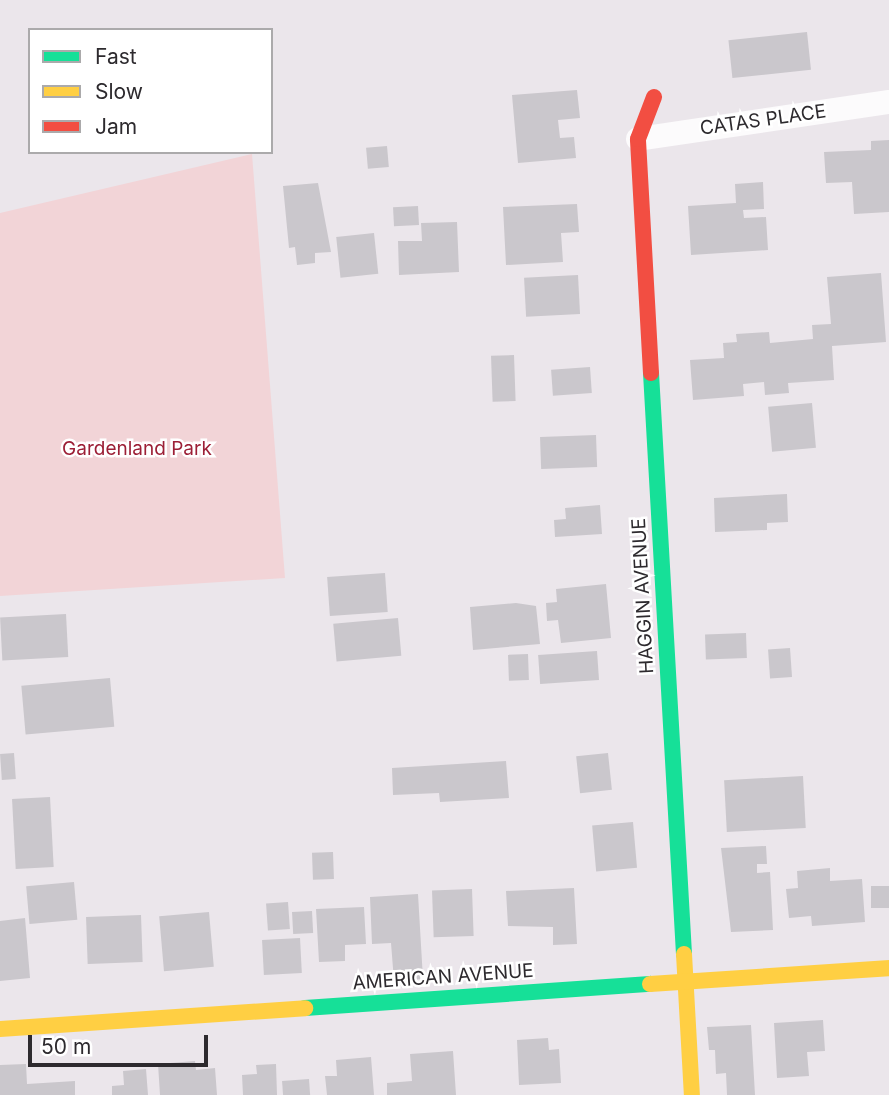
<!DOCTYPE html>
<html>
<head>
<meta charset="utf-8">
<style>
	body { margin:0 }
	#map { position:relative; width:889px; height:1095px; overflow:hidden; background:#ebe6eb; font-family:Inter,sans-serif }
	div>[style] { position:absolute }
	.green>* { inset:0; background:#f2d4d7 }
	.building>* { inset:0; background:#cac7cc; transform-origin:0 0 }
	.street>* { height:24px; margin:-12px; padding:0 12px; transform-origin:12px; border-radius:12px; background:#fcfbfc }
	.fast>* { height:16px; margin:-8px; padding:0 8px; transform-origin:8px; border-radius:8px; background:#16e098 }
	.slow>* { height:16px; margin:-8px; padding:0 8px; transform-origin:8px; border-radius:8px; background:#ffcf43 }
	.jam>* { height:16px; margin:-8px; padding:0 8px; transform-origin:8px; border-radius:8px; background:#f24e42 }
	span { translate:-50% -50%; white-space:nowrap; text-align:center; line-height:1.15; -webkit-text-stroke:5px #fff; paint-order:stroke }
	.street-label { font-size:19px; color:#2d2a2e }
	.park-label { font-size:19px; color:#9c1f36 }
	.legend { position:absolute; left:28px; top:28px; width:245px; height:126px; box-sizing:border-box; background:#fff; border:2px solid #abaaab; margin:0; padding:9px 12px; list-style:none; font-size:21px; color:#2d2a2e }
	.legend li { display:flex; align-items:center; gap:14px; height:35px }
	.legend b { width:35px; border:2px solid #abaaab }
	.scale { position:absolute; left:28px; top:1035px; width:180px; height:32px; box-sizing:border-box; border:4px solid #2d2a2e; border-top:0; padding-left:9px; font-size:21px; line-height:24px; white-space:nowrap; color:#2d2a2e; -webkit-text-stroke:5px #fff; paint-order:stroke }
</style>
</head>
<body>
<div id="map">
	<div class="green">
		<div style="clip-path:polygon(252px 154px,285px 578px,0 596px,0 213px)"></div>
	</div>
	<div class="building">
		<div style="left:807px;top:32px;width:38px;height:79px;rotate:84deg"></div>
		<div style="clip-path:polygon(577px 90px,580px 118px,558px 120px,560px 138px,574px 137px,576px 158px,518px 163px,512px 95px)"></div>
		<div style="clip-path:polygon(889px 140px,889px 212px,854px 214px,852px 182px,826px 183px,824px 152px,871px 150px,871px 141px)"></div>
		<div style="left:387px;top:146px;width:21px;height:21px;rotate:85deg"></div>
		<div style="clip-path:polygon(763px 182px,764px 209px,743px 210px,744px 218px,766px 217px,768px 250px,691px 255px,688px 206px,736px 203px,735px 184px)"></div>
		<div style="clip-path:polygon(318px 183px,331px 252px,315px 253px,315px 263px,297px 265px,295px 247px,289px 248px,283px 186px)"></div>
		<div style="clip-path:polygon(577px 204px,579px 232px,561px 233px,563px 262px,506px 265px,503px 207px)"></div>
		<div style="left:418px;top:206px;width:19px;height:25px;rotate:87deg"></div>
		<div style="clip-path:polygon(457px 222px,459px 272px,399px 275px,398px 241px,422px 241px,421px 223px)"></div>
		<div style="left:374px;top:233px;width:41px;height:38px;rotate:84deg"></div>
		<div style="clip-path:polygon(881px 273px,886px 342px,832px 346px,834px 380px,788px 383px,789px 393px,765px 395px,764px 382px,743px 384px,744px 396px,693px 400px,690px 360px,724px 358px,723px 343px,737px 342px,736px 334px,769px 332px,770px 343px,813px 339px,812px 325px,831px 324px,827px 277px)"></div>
		<div style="left:578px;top:275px;width:39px;height:54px;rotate:87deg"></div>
		<div style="left:514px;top:355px;width:46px;height:23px;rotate:88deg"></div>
		<div style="left:590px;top:367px;width:26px;height:39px;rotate:86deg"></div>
		<div style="left:812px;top:403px;width:45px;height:44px;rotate:85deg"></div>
		<div style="left:596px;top:435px;width:32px;height:56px;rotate:88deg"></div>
		<div style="clip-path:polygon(787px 494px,788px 522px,767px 523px,767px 530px,715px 532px,714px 498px)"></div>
		<div style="clip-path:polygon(600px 505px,602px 534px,555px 537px,554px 520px,566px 519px,565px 508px)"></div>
		<div style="left:385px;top:573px;width:39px;height:58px;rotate:86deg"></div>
		<div style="clip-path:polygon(606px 584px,611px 638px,561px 643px,558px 620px,547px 621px,546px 603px,557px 602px,556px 589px)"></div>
		<div style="clip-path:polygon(516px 603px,536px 606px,540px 644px,473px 650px,470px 607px)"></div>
		<div style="left:66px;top:614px;width:43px;height:66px;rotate:87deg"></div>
		<div style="left:398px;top:618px;width:38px;height:65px;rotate:85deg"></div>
		<div style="left:746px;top:633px;width:25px;height:41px;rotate:88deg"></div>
		<div style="left:790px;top:648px;width:29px;height:22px;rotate:86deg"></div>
		<div style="left:597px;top:651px;width:29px;height:59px;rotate:86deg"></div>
		<div style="left:528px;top:654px;width:26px;height:20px;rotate:88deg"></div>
		<div style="left:110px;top:678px;width:49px;height:89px;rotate:85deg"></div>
		<div style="left:14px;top:753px;width:26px;height:14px;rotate:86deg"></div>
		<div style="left:608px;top:753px;width:37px;height:32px;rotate:84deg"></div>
		<div style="clip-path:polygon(506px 761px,509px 798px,440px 802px,439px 793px,393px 795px,392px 768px)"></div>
		<div style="left:803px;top:776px;width:52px;height:79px;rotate:87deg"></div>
		<div style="left:50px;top:797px;width:70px;height:38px;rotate:87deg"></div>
		<div style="left:633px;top:822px;width:46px;height:41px;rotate:85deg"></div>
		<div style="clip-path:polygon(766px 846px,767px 864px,757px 864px,757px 873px,770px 872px,773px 930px,731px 932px,721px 848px)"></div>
		<div style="left:333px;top:852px;width:27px;height:21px;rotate:88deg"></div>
		<div style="clip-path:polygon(830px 868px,830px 881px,862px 879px,865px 922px,812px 926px,811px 916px,789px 918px,786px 889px,798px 888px,797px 871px)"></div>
		<div style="left:74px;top:882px;width:38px;height:48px;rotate:85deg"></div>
		<div style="left:889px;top:886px;width:22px;height:18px;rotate:90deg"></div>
		<div style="clip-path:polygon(574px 888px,577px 944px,553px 945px,553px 927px,508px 926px,506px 891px)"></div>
		<div style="left:472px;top:889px;width:47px;height:40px;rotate:88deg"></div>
		<div style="clip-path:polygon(418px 894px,423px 979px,394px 981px,391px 943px,372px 944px,370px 897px)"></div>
		<div style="left:288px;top:902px;width:27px;height:22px;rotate:86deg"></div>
		<div style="clip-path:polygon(364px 907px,366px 944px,345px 945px,345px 961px,319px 962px,316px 909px)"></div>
		<div style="left:312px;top:911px;width:22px;height:20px;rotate:87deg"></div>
		<div style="left:209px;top:912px;width:55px;height:50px;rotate:85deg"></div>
		<div style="left:141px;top:915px;width:47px;height:55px;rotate:88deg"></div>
		<div style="clip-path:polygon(25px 918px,30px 978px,0 981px,0 921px)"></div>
		<div style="left:300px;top:938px;width:35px;height:38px;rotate:87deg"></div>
		<div style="clip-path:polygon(823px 1020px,825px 1051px,807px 1052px,809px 1076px,777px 1078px,774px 1023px)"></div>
		<div style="clip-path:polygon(751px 1025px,755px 1095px,727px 1095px,726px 1073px,716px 1074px,715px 1050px,709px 1050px,707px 1027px)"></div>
		<div style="clip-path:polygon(548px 1038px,549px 1050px,559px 1049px,561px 1083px,519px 1085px,517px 1040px)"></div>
		<div style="clip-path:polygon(453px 1051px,456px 1095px,387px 1095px,387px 1083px,412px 1081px,410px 1054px)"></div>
		<div style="clip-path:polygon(371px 1057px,374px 1095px,327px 1095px,325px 1076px,337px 1076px,336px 1060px)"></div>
		<div style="clip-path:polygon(195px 1061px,196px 1070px,215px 1068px,217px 1095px,160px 1095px,158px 1064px)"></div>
		<div style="clip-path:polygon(26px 1064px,27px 1084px,75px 1081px,75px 1095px,0 1095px,0 1065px)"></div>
		<div style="clip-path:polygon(276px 1064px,277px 1095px,243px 1095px,242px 1075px,257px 1074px,256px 1065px)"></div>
		<div style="clip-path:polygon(146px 1069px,148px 1095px,112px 1095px,112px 1086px,124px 1085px,123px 1071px)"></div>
		<div style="left:309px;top:1079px;width:16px;height:27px;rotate:86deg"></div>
	</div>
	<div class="street">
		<div style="left:638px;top:139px;width:254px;rotate:-8.4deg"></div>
	</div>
	<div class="fast">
		<div style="left:651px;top:373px;width:582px;rotate:86.75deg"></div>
		<div style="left:305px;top:1008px;width:346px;rotate:-4deg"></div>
	</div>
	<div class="slow">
		<div style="left:684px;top:954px;width:141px;rotate:86.8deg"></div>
		<div style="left:650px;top:984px;width:240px;rotate:-3.8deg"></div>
		<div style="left:0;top:1029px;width:306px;rotate:-3.9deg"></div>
	</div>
	<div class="jam">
		<div style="left:651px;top:373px;width:234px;rotate:-93.2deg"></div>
		<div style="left:638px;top:139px;width:45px;rotate:-69.1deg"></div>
	</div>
	<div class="street-label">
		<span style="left:763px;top:120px;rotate:-8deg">CATAS PLACE</span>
		<span style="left:643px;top:596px;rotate:-93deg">HAGGIN AVENUE</span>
		<span style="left:443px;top:977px;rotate:-4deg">AMERICAN AVENUE</span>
	</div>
	<div class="park-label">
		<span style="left:137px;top:449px">Gardenland Park</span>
	</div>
	<ul class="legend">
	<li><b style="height:9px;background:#16e098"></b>Fast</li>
	<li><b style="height:9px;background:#ffcf43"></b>Slow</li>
	<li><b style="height:9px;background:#f24e42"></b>Jam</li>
	</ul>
	<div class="scale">50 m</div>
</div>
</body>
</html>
